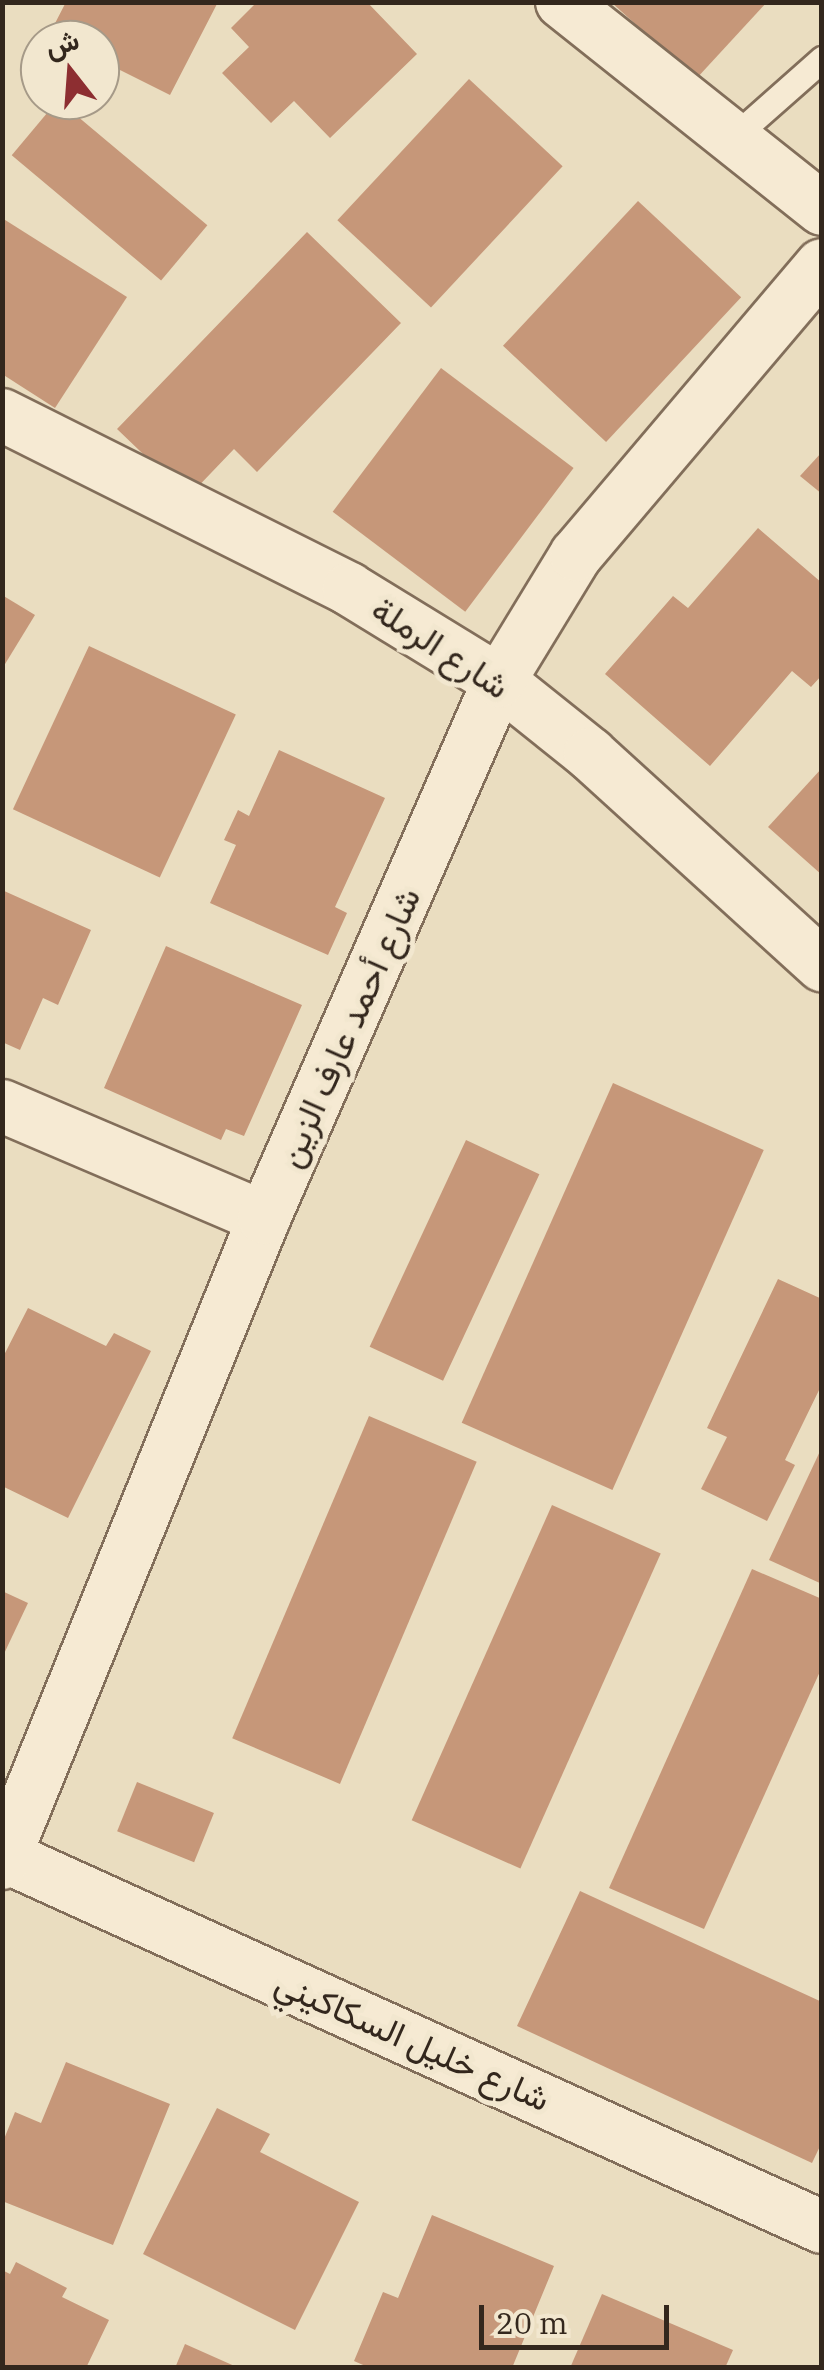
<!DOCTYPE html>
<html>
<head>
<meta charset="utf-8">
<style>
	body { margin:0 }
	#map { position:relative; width:824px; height:2370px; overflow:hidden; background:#eaddc0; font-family:"IBM Plex Serif",Vazirmatn,serif }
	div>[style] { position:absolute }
	.building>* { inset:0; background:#c69779; transform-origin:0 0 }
	.roads { filter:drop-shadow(2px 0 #826e5a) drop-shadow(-2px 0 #826e5a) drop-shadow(0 2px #826e5a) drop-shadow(0 -2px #826e5a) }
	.lane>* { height:25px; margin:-12.5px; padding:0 12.5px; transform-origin:12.5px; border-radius:12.5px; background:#f6ead3 }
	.street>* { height:52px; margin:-26px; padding:0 26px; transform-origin:26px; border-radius:26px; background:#f6ead3 }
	span { translate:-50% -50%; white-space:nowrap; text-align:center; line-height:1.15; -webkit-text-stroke:10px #f2e7cf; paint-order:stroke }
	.street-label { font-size:35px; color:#33271d }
	.frame { position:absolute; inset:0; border:5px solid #33271d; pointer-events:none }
	.north { position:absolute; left:20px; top:20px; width:100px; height:100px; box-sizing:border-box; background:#f2e7cf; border:2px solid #a69a88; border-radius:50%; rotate:343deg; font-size:28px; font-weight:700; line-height:40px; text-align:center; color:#33271d }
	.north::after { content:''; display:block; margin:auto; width:35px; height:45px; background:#8d2e31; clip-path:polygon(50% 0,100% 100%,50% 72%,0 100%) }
	.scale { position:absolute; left:479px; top:2305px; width:190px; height:45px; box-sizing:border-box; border:5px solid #33271d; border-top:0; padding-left:12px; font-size:30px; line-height:35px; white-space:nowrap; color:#33271d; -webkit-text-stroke:8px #f2e7cf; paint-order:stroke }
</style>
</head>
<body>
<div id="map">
	<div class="building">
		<div style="clip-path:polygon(66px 2px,218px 2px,170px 95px,100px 60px,100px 40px,49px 35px)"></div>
		<div style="clip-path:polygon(257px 2px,367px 2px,417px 54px,330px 138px,294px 101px,271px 123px,222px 73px,249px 47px,231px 28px)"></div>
		<div style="clip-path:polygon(611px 2px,767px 2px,696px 79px)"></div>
		<div style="left:469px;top:79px;width:128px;height:193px;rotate:43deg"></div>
		<div style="left:58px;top:100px;width:195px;height:72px;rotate:40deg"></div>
		<div style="left:638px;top:201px;width:141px;height:198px;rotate:43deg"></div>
		<div style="clip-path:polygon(2px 218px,127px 297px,55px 408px,2px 374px)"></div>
		<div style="clip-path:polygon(307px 232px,401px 323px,257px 472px,234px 449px,188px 497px,117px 429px)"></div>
		<div style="left:441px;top:368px;width:166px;height:180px;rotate:37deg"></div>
		<div style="clip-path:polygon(822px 452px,822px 494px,800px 476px)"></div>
		<div style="clip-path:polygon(758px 528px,822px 583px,822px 675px,811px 687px,792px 671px,710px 766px,605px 674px,673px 596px,688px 608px)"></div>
		<div style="clip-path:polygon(2px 595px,35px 615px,2px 669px)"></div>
		<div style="left:89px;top:646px;width:162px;height:180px;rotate:25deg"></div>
		<div style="clip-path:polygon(279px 750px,385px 798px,335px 907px,347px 913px,328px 955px,210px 903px,236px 845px,224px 840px,238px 810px,249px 816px)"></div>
		<div style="clip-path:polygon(822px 768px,822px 875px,768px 827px)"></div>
		<div style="clip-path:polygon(2px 890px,91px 930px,58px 1005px,43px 998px,20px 1050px,2px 1042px)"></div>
		<div style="clip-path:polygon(166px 946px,302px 1005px,244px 1136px,226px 1129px,221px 1140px,104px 1088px)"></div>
		<div style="left:613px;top:1083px;width:165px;height:372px;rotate:24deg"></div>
		<div style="left:466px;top:1140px;width:81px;height:228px;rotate:25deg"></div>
		<div style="clip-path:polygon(778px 1279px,822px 1299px,822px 1384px,785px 1460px,795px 1465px,767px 1521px,701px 1489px,727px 1437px,707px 1428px)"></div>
		<div style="clip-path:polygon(28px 1308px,106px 1346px,114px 1333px,151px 1351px,68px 1518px,2px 1486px,2px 1359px)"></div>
		<div style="left:369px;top:1416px;width:117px;height:350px;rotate:23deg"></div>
		<div style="clip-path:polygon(822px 1447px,822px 1584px,769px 1560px)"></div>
		<div style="left:552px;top:1505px;width:119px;height:345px;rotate:24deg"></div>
		<div style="clip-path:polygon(752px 1569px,822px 1599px,822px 1667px,704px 1929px,609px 1888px)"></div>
		<div style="clip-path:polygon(2px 1591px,28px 1603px,2px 1658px)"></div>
		<div style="left:137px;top:1782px;width:83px;height:53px;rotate:22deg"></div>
		<div style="clip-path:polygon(580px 1891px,822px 2002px,822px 2142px,812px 2163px,517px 2026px)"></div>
		<div style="clip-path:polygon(66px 2062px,170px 2104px,113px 2245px,2px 2201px,2px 2144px,15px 2112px,41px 2123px)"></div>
		<div style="clip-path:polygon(217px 2108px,270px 2134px,260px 2152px,359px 2202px,295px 2330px,143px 2254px)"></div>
		<div style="clip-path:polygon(432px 2215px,554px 2266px,512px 2368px,370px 2368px,354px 2361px,383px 2292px,398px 2298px)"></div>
		<div style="clip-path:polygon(16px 2262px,67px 2288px,62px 2297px,109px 2320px,86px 2368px,2px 2368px,2px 2270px,10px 2274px)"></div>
		<div style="clip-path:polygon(602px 2294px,733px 2350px,725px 2368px,570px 2368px)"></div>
		<div style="clip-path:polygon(185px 2344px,239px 2368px,175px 2368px)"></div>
	</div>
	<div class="roads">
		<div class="lane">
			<div style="left:736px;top:135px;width:115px;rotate:-41.5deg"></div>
		</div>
		<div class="street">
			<div style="left:562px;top:2px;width:332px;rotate:38.5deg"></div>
			<div style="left:2px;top:415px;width:388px;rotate:26.6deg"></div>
			<div style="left:349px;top:589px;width:176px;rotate:31.5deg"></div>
			<div style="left:499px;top:681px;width:117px;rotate:38.7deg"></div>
			<div style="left:590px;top:754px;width:314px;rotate:42.3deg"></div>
			<div style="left:2px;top:1106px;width:285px;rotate:23.1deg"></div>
			<div style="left:2px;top:1855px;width:900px;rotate:24.4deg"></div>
			<div style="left:2px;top:1863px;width:696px;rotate:-67.89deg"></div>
			<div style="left:264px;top:1218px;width:586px;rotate:-66.37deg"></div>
			<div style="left:499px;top:681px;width:148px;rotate:-58.6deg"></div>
			<div style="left:576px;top:555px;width:380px;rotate:-49.7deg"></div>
		</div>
	</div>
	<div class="street-label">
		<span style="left:441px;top:647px;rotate:33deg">شارع الرملة</span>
		<span style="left:348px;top:1027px;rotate:-66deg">شارع أحمد عارف الزين</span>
		<span style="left:413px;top:2040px;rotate:24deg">شارع خليل السكاكيني</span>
	</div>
	<div class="frame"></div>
	<div class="north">ش</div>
	<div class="scale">20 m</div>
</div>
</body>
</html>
